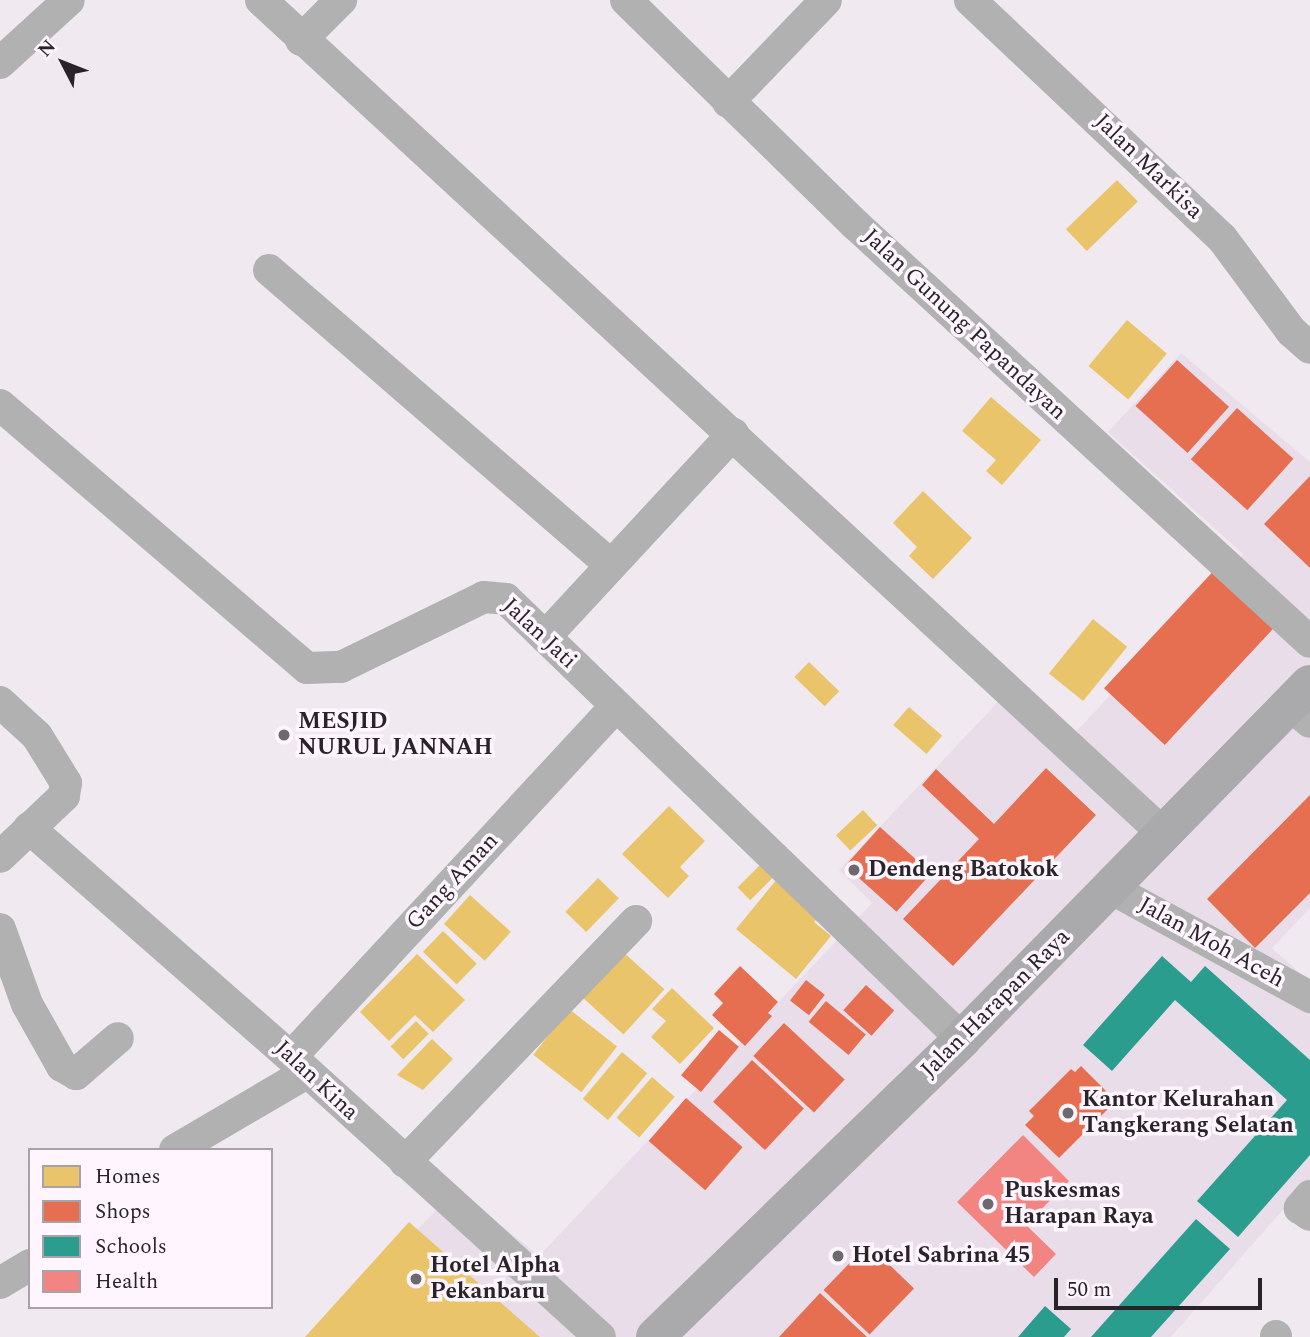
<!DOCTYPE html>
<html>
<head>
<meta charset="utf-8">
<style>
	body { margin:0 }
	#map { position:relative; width:1310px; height:1337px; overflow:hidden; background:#f0eaf0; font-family:Spectral,serif }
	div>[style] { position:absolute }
	.built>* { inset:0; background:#e9ddea }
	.homes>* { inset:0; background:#e9c46a; transform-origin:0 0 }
	.shops>* { inset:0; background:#e76f51; transform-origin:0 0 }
	.schools>* { inset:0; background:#2a9d8f }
	.health>* { inset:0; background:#f28482 }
	.minor>* { height:32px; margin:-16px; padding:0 16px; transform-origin:16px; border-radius:16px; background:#b1b1b2 }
	.major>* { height:38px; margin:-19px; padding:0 19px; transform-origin:19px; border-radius:19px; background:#aaa9ab }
	.dots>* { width:19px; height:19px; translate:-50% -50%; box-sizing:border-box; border:4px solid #fef5fe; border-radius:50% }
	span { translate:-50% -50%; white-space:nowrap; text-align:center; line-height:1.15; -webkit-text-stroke:7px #fef5fe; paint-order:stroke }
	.street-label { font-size:23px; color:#282428 }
	.poi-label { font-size:23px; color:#282428; font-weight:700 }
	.left { translate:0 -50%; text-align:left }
	.legend { position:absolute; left:28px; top:1148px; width:245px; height:161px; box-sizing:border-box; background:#fef5fe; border:2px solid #a8a1a8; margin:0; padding:9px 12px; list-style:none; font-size:21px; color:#282428 }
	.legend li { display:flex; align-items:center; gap:14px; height:35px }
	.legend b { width:35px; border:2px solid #a8a1a8 }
	.north { position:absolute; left:28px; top:28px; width:70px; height:70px; -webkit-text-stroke:5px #fef5fe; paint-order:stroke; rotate:312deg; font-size:19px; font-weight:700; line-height:28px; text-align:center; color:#282428 }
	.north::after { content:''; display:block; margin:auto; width:24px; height:32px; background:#282428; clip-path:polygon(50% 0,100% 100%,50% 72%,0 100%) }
	.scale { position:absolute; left:1054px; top:1278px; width:208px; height:32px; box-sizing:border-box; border:4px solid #282428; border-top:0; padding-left:9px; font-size:21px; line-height:24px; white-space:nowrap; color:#282428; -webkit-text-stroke:5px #fef5fe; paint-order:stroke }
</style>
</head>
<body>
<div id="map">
	<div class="built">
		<div style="clip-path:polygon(1181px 353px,1310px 462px,1310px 908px,1272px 948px,1310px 982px,1310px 1179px,1171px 1337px,312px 1337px,457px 1189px,539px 1256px,872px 903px,839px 870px,1014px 685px,1070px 738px,1243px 554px,1108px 432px)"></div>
	</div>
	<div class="homes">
		<div style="left:1117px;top:180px;width:30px;height:71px;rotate:46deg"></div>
		<div style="left:1127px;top:320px;width:52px;height:60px;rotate:40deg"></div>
		<div style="clip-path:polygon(991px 397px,1041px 440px,1002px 485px,986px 471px,996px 460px,962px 431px)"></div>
		<div style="clip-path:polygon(923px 491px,972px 538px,933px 579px,909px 556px,917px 547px,893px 523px)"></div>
		<div style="left:1093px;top:619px;width:44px;height:70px;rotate:39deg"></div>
		<div style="left:809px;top:662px;width:42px;height:21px;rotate:44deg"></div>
		<div style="left:909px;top:707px;width:44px;height:24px;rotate:41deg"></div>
		<div style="clip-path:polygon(669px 806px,705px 841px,680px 867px,689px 876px,668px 898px,622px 854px)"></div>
		<div style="left:863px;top:810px;width:21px;height:37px;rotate:47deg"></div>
		<div style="left:763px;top:862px;width:18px;height:36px;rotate:45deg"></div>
		<div style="clip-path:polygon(782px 873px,818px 918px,814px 922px,831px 936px,796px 979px,736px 929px)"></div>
		<div style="left:598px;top:878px;width:29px;height:47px;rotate:44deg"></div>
		<div style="left:470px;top:895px;width:55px;height:39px;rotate:42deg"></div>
		<div style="left:443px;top:931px;width:47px;height:29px;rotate:44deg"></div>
		<div style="left:622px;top:951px;width:57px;height:61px;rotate:42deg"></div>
		<div style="clip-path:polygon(417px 954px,465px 1000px,433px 1032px,415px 1015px,389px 1041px,360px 1012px)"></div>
		<div style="clip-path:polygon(672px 988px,714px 1028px,680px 1064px,651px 1037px,666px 1021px,652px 1009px)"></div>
		<div style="left:569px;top:1009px;width:61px;height:58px;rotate:38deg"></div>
		<div style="left:416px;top:1021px;width:18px;height:36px;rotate:45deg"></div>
		<div style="clip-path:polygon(432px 1039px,453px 1059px,423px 1090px,397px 1075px)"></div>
		<div style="left:622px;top:1052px;width:33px;height:61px;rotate:40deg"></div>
		<div style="left:652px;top:1077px;width:30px;height:54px;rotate:41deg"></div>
		<div style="clip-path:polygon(409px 1222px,540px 1337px,305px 1337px)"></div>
	</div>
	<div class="shops">
		<div style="left:1177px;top:360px;width:70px;height:62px;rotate:42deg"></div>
		<div style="left:1237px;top:408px;width:76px;height:69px;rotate:42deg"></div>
		<div style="clip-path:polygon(1310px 476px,1310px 568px,1264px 524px)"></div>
		<div style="left:1220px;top:564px;width:83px;height:170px;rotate:43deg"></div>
		<div style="clip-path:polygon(1046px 768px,1096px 815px,953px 966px,903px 919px,979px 839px,922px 785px,936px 769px,994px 824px)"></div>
		<div style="clip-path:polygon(1310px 795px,1310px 893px,1255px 948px,1207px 899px)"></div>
		<div style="left:880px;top:827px;width:69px;height:52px;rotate:42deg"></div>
		<div style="clip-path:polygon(740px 966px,778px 1002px,768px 1013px,772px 1016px,745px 1046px,712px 1015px,723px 1003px,714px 994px)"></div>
		<div style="left:806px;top:980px;width:24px;height:26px;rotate:38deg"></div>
		<div style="left:866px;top:985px;width:38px;height:34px;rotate:42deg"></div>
		<div style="left:826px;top:1001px;width:52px;height:27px;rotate:40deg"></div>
		<div style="left:784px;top:1023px;width:83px;height:45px;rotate:43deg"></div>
		<div style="left:719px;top:1030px;width:26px;height:59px;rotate:40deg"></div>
		<div style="left:752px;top:1060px;width:71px;height:57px;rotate:43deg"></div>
		<div style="clip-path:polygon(1081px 1066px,1116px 1101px,1059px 1158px,1025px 1125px,1034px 1116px,1029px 1111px,1071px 1069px,1075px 1072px)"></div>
		<div style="left:686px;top:1098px;width:75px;height:57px;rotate:41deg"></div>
		<div style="left:868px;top:1244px;width:64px;height:64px;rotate:44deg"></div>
		<div style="clip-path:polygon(820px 1293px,867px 1337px,779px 1337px)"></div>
	</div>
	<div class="schools">
		<div style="clip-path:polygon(1162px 956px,1191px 982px,1205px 966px,1310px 1060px,1310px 1155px,1238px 1237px,1197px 1201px,1287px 1100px,1175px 1000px,1112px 1071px,1083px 1045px)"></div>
		<div style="clip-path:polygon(1196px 1219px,1230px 1249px,1151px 1337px,1091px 1337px)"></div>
		<div style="clip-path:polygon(1045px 1306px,1071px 1329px,1064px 1337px,1018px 1337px)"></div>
	</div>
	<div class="health">
		<div style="clip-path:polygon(1023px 1135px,1069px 1181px,1026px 1225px,1056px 1254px,1034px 1277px,957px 1202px)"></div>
	</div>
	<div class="minor">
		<div style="left:261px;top:0;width:1231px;rotate:42.73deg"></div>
		<div style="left:626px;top:0;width:322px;rotate:44.4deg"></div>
		<div style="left:856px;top:225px;width:616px;rotate:42.57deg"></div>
		<div style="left:970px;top:0;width:347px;rotate:43.4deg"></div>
		<div style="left:1222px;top:238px;width:116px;rotate:53.4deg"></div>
		<div style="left:1291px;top:331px;width:25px;rotate:42deg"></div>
		<div style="left:301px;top:40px;width:57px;rotate:-45deg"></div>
		<div style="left:0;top:63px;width:93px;rotate:-42.4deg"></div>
		<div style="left:728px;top:102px;width:141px;rotate:-46.1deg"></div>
		<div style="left:269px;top:270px;width:449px;rotate:40.8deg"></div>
		<div style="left:0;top:405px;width:404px;rotate:40.6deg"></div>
		<div style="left:307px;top:668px;width:34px;rotate:-2deg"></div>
		<div style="left:341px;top:667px;width:159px;rotate:-26.1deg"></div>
		<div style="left:484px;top:597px;width:22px;rotate:5deg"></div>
		<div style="left:506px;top:599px;width:634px;rotate:43.98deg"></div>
		<div style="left:545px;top:637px;width:277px;rotate:-47.2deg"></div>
		<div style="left:0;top:702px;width:50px;rotate:42.6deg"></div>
		<div style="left:37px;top:736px;width:55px;rotate:58.3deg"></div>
		<div style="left:66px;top:783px;width:13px;rotate:99deg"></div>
		<div style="left:64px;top:796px;width:88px;rotate:136.4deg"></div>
		<div style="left:1290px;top:705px;width:26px;rotate:40deg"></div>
		<div style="left:29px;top:828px;width:348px;rotate:41.2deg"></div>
		<div style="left:291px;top:1057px;width:417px;rotate:42.2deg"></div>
		<div style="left:1112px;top:889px;width:226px;rotate:28.6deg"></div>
		<div style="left:0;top:929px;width:80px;rotate:70.2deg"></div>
		<div style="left:27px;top:1004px;width:71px;rotate:60.6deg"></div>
		<div style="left:62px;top:1066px;width:16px;rotate:30deg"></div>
		<div style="left:76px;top:1074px;width:55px;rotate:-40.6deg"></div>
		<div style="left:291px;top:1057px;width:477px;rotate:-47.2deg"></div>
		<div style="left:175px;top:1150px;width:152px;rotate:-30.4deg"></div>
		<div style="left:405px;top:1162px;width:334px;rotate:-46.2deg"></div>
		<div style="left:1310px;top:1196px;width:16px;rotate:130deg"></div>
		<div style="left:1300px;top:1208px;width:12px;rotate:35deg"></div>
		<div style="left:0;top:1283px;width:35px;rotate:-31deg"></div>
		<div style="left:1276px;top:1337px;width:1px;rotate:-90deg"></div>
	</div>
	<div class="major">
		<div style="left:655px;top:1337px;width:428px;rotate:-44.1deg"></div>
		<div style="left:962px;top:1039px;width:497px;rotate:-45.6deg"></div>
	</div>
	<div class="dots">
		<div style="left:284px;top:735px;background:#6e696e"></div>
		<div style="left:854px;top:870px;background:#6e696e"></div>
		<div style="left:1068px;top:1113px;background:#6e696e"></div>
		<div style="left:988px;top:1204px;background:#6e696e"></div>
		<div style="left:838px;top:1256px;background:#6e696e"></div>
		<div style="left:416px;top:1279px;background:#6e696e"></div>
	</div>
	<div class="street-label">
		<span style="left:1148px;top:167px;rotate:44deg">Jalan Markisa</span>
		<span style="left:964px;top:325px;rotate:43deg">Jalan Gunung Papandayan</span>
		<span style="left:539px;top:634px;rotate:43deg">Jalan Jati</span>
		<span style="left:453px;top:882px;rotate:-47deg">Gang Aman</span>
		<span style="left:1211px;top:943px;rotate:29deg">Jalan Moh Aceh</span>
		<span style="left:996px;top:1004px;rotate:-45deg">Jalan Harapan Raya</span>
		<span style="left:316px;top:1081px;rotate:43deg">Jalan Kina</span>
	</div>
	<div class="poi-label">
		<span class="left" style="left:298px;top:735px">MESJID<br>NURUL JANNAH</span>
		<span class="left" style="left:868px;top:870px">Dendeng Batokok</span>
		<span class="left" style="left:1082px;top:1113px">Kantor Kelurahan<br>Tangkerang Selatan</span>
		<span class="left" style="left:1004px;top:1204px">Puskesmas<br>Harapan Raya</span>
		<span class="left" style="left:852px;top:1256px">Hotel Sabrina 45</span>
		<span class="left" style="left:430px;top:1279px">Hotel Alpha<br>Pekanbaru</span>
	</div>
	<ul class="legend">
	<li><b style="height:19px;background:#e9c46a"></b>Homes</li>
	<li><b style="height:19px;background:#e76f51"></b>Shops</li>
	<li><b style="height:19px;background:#2a9d8f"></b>Schools</li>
	<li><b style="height:19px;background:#f28482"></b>Health</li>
	</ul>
	<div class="north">N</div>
	<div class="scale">50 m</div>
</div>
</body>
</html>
